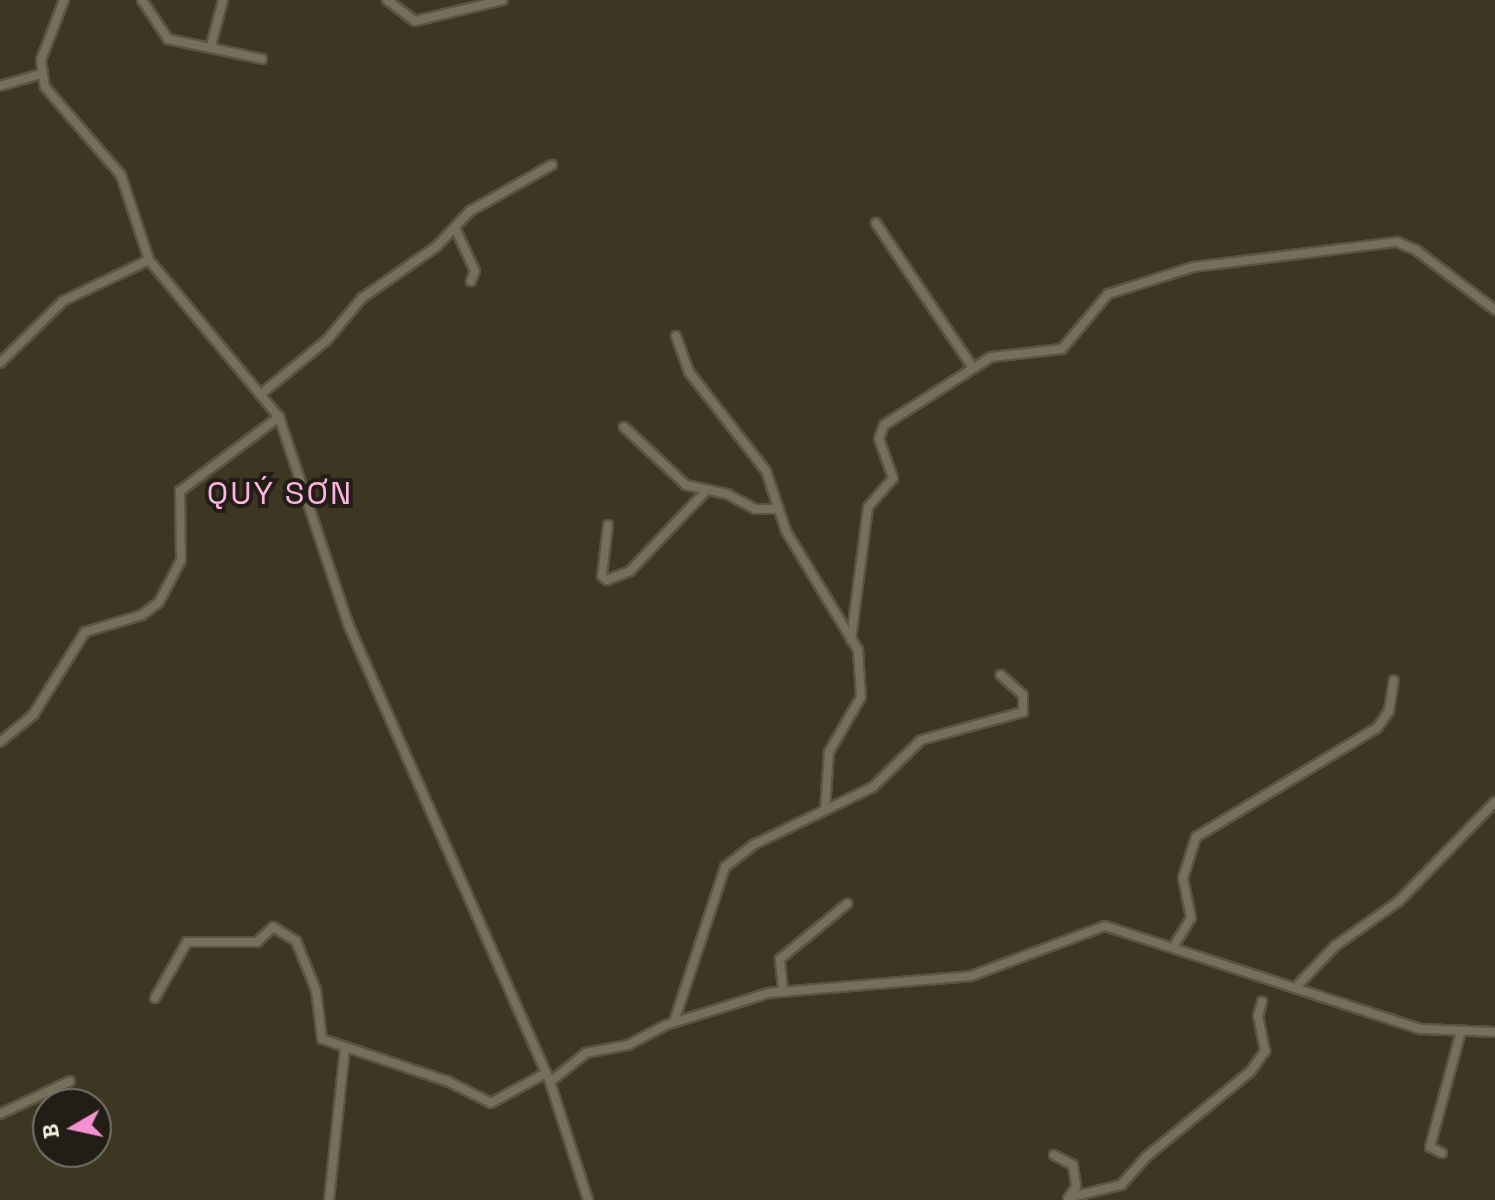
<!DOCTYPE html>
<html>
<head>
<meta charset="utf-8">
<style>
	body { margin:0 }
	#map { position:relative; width:1495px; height:1200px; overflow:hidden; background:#3d3622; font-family:"Space Grotesk",sans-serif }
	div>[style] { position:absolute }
	.roads { filter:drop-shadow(2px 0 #5a5442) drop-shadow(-2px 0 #5a5442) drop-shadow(0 2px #5a5442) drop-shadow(0 -2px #5a5442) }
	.street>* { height:8px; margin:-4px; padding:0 4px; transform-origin:4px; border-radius:4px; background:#766f59 }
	span { translate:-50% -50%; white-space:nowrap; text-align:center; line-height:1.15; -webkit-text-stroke:8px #211e15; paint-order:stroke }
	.quarter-label { font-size:32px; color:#fdb4e0; letter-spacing:2px }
	.north { position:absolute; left:32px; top:1088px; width:80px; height:80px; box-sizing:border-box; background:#211e15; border:2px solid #757267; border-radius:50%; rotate:261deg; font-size:22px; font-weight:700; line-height:32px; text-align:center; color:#f4efe3 }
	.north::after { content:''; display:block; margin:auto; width:28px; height:36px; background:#f690d0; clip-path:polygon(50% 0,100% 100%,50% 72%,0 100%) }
</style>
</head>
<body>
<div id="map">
	<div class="roads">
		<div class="street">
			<div style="left:64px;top:0;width:64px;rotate:111deg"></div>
			<div style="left:41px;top:60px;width:27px;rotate:82deg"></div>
			<div style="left:45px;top:87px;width:116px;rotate:49.2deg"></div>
			<div style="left:121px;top:175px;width:89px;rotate:71.8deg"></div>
			<div style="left:149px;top:260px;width:204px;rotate:50.4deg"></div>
			<div style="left:279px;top:417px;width:220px;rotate:71.5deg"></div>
			<div style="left:349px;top:626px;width:498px;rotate:66.2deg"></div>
			<div style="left:550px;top:1082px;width:124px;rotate:72.1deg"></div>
			<div style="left:142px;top:0;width:47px;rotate:56.3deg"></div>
			<div style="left:168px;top:39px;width:96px;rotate:12deg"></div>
			<div style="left:387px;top:0;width:35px;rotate:37deg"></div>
			<div style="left:415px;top:21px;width:90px;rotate:-13.4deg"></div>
			<div style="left:211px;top:46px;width:48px;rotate:-75.4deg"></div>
			<div style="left:0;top:86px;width:43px;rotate:-16.3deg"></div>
			<div style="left:876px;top:223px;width:174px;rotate:56.2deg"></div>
			<div style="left:456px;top:230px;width:45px;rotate:65.1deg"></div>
			<div style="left:475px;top:271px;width:11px;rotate:112deg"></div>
			<div style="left:676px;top:336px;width:38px;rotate:70deg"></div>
			<div style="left:689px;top:372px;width:125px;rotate:52.1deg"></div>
			<div style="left:766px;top:471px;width:63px;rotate:71.6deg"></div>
			<div style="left:786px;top:531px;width:139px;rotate:58.8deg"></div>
			<div style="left:858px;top:650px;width:47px;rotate:86.3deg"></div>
			<div style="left:861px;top:697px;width:64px;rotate:120.2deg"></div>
			<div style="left:829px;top:752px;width:58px;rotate:93.9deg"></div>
			<div style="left:0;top:363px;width:88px;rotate:-44.5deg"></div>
			<div style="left:63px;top:301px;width:95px;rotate:-25.5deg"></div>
			<div style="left:261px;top:394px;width:85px;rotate:-39.3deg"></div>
			<div style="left:327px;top:340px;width:55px;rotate:-50.2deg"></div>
			<div style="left:362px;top:298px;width:90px;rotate:-34.6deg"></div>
			<div style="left:436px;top:247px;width:50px;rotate:-46.6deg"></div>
			<div style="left:470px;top:211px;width:94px;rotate:-29.3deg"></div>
			<div style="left:624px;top:427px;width:85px;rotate:43.1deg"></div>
			<div style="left:686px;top:485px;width:42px;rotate:12.4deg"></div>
			<div style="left:727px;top:494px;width:32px;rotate:28deg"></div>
			<div style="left:755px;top:509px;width:24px"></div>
			<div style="left:608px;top:525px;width:51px;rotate:96.7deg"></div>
			<div style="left:602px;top:576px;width:6px;rotate:39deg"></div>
			<div style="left:607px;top:580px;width:25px;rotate:-21deg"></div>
			<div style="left:630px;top:571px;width:112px;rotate:-46.5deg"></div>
			<div style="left:851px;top:640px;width:134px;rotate:-82.7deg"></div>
			<div style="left:868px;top:507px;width:38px;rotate:-49deg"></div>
			<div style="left:893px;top:478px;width:41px;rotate:-109.7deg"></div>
			<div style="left:879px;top:439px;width:15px;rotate:-70deg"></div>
			<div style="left:884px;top:425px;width:127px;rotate:-32.4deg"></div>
			<div style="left:991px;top:357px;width:71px;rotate:-6.4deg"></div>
			<div style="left:1062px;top:349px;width:72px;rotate:-50.1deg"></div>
			<div style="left:1108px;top:294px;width:89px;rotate:-17.6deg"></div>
			<div style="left:1193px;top:267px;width:206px;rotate:-7deg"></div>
			<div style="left:1397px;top:242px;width:21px;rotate:23deg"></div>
			<div style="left:1416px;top:250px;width:99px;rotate:37.2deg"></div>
			<div style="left:0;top:742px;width:43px;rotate:-39.3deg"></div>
			<div style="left:33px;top:715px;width:98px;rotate:-57.9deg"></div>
			<div style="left:85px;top:632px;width:59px;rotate:-16.6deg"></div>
			<div style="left:142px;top:615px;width:21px;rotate:-37deg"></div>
			<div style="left:159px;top:602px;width:47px;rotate:-62.4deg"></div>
			<div style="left:181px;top:560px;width:69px;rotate:-90.8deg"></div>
			<div style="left:180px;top:491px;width:124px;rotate:-36.8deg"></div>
			<div style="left:1174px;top:946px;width:33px;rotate:-59deg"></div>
			<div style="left:1191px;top:918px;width:41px;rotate:-101.3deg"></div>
			<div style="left:1183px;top:878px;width:43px;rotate:-72.4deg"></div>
			<div style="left:1196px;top:837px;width:211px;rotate:-31.1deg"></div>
			<div style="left:1377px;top:728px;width:21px;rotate:-55deg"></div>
			<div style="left:1389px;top:711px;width:31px;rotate:-81deg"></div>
			<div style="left:1296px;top:987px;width:57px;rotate:-46.4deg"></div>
			<div style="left:1335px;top:946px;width:78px;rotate:-35.1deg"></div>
			<div style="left:1399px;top:901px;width:138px;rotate:-45.9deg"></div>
			<div style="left:783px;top:989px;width:30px;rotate:-96deg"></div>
			<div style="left:780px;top:959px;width:87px;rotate:-39.4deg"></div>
			<div style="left:155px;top:998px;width:64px;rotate:-60.3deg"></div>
			<div style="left:187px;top:942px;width:70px"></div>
			<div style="left:257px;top:942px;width:22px;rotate:-43deg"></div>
			<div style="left:273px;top:927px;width:27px;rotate:31deg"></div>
			<div style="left:296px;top:941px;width:53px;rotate:67.8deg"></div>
			<div style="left:316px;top:990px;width:49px;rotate:83deg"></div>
			<div style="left:322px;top:1039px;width:132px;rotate:18.6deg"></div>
			<div style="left:447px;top:1081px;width:49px;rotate:26.6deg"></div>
			<div style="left:491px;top:1103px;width:63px;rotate:-28.6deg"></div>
			<div style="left:674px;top:1022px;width:163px;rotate:-71.8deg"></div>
			<div style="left:725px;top:867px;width:36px;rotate:-38deg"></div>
			<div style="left:753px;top:845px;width:133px;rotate:-25.8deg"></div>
			<div style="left:873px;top:787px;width:67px;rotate:-44.4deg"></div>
			<div style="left:921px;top:740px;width:106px;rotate:-15.4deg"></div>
			<div style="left:1023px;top:712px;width:17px;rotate:-90deg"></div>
			<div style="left:1023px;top:695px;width:30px;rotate:-138deg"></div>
			<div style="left:550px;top:1082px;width:46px;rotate:-38.9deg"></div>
			<div style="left:586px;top:1053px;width:43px;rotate:-10.8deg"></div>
			<div style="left:628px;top:1045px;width:43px;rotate:-27.8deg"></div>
			<div style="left:666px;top:1025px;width:108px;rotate:-17.3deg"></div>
			<div style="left:769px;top:993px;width:203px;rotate:-4.8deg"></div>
			<div style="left:971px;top:976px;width:143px;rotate:-20.5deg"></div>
			<div style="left:1105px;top:926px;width:332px;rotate:18.1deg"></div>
			<div style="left:1421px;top:1029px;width:74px;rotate:2.3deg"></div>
			<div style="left:0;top:1114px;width:77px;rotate:-25.2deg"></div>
			<div style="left:1442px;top:1153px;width:13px;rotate:-153deg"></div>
			<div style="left:1430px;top:1147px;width:116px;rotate:-75deg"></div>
			<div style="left:1054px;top:1155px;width:21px;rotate:28deg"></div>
			<div style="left:1073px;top:1165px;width:22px;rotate:82deg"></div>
			<div style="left:1076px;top:1187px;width:14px;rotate:124deg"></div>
			<div style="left:1071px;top:1197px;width:51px;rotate:-13.5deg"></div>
			<div style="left:1121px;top:1185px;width:38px;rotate:-48deg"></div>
			<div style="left:1146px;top:1157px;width:134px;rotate:-39.3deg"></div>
			<div style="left:1250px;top:1072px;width:26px;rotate:-54deg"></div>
			<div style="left:1265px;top:1051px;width:36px;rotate:-101deg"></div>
			<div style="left:1258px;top:1016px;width:15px;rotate:-74deg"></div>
			<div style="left:329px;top:1200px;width:154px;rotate:-84deg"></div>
		</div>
	</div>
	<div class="quarter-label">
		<span style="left:280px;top:493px">QUÝ SƠN</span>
	</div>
	<div class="north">B</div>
</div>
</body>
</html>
